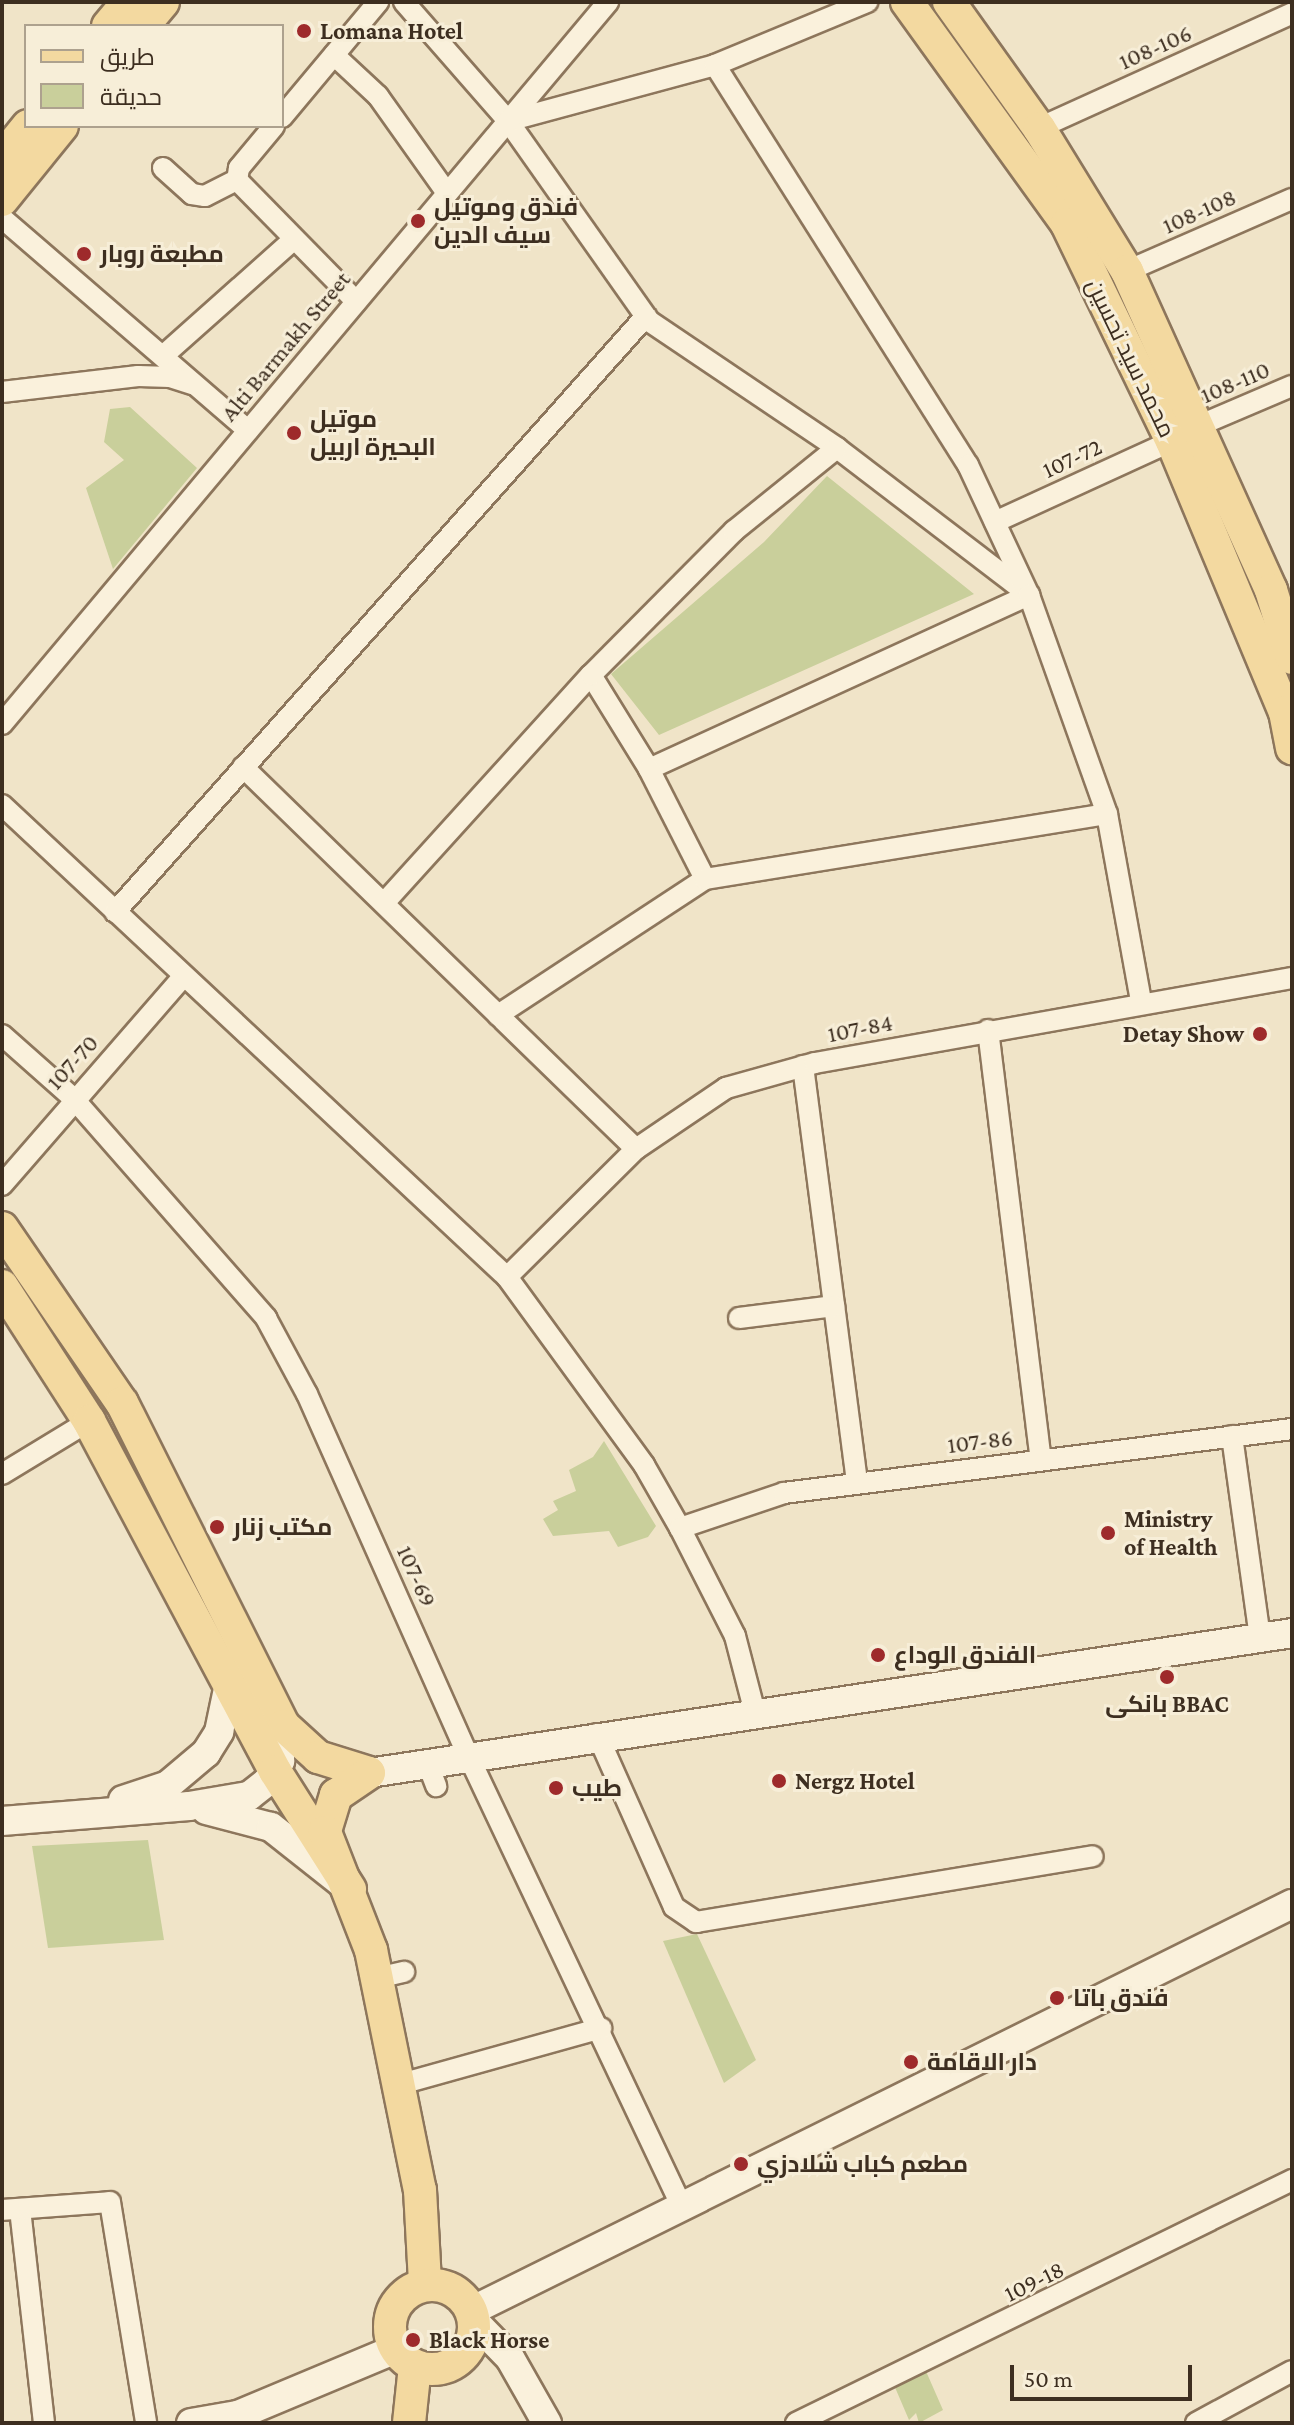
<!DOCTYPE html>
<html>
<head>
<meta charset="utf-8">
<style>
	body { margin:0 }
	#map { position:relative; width:1294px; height:2425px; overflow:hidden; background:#f0e4c8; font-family:"Crimson Pro",Cairo,serif }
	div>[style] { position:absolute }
	.green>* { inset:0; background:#c9cf9b }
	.roads { filter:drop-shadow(2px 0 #8d765c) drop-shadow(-2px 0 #8d765c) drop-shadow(0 2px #8d765c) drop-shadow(0 -2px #8d765c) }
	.street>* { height:20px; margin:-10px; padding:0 10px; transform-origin:10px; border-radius:10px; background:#faf1dc }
	.secondary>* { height:28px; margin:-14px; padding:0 14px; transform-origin:14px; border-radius:14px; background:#faf1dc }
	.primary>* { height:32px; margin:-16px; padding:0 16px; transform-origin:16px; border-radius:16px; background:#f3d9a0 }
	.primary>.ring { margin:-16px; padding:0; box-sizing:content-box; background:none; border:32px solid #f3d9a0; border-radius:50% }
	.dots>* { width:22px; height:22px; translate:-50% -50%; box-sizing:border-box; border:4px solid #f7eed8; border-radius:50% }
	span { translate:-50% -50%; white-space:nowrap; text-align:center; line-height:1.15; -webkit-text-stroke:6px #f7eed8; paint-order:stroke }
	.poi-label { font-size:24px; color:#3d2e20; font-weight:700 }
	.left { translate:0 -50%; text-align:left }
	.right { translate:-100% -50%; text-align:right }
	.street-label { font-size:24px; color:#3d2e20 }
	.frame { position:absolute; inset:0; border:4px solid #3d2e20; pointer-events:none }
	.legend { position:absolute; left:24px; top:24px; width:260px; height:104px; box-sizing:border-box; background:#f7eed8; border:2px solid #ada18e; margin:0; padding:10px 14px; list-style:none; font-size:24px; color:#3d2e20 }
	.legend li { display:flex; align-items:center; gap:16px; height:40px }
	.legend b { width:40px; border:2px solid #ada18e }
	.scale { position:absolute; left:1010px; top:2365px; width:182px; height:36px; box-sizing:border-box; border:4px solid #3d2e20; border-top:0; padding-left:10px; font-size:24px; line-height:28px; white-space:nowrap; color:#3d2e20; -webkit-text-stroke:6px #f7eed8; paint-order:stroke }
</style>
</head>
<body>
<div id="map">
	<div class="green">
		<div style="clip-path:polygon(130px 407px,197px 468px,113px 569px,86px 488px,124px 460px,104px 442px,110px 409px)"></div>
		<div style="clip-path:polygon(827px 476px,974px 594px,659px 735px,611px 674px,764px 542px)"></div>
		<div style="clip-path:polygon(604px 1441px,656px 1526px,648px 1537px,618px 1547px,609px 1531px,553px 1536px,543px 1519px,558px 1510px,553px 1501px,576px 1491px,569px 1470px,593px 1457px)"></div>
		<div style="clip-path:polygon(148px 1840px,164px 1940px,48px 1948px,32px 1846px)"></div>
		<div style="clip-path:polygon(697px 1934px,756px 2060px,724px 2083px,663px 1941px)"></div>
		<div style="clip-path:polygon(925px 2369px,943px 2410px,919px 2423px,916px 2413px,909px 2420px,894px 2385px)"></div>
	</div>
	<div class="roads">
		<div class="street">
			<div style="left:404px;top:2px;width:158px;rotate:48.8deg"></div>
			<div style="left:508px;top:121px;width:245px;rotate:54.8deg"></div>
			<div style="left:649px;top:321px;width:227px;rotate:34deg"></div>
			<div style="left:837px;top:448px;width:242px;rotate:37.4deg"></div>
			<div style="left:1029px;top:595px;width:418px;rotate:155.4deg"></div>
			<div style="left:334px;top:55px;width:60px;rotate:43deg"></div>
			<div style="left:378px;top:96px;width:119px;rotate:54.6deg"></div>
			<div style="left:715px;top:65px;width:473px;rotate:57.7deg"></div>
			<div style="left:968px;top:465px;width:144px;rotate:64.9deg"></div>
			<div style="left:1029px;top:595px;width:232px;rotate:70.4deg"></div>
			<div style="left:1107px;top:814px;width:190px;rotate:79.7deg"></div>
			<div style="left:282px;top:117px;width:150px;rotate:-50.1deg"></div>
			<div style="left:508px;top:121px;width:214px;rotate:-15.1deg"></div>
			<div style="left:715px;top:65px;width:165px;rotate:-22.5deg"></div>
			<div style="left:274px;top:126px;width:55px;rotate:129.8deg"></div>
			<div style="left:239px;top:168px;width:12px;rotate:99deg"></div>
			<div style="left:237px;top:180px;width:170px;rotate:45.5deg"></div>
			<div style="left:1039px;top:128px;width:278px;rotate:-24.4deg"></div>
			<div style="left:163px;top:168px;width:39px;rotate:42deg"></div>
			<div style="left:192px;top:194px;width:13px;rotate:9deg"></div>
			<div style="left:205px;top:196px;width:36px;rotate:-27deg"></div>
			<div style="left:2px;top:218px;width:325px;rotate:40.8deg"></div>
			<div style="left:1127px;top:271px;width:180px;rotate:-23.6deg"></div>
			<div style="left:164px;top:355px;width:174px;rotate:-41.7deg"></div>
			<div style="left:2px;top:392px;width:137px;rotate:-6.7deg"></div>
			<div style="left:138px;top:376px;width:32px;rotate:2deg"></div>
			<div style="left:170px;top:377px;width:23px;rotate:18deg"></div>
			<div style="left:1198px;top:426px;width:102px;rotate:-23.1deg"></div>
			<div style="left:995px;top:522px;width:195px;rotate:-24.6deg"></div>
			<div style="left:591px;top:675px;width:110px;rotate:58.3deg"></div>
			<div style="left:649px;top:769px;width:123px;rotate:63deg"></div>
			<div style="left:2px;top:724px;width:943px;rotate:-49.99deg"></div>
			<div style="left:243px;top:767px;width:548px;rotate:44.19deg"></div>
			<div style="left:2px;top:805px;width:691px;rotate:43.07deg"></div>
			<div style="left:507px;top:1277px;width:233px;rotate:53.9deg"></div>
			<div style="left:644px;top:1465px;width:73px;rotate:60.3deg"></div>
			<div style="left:680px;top:1528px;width:121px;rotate:63deg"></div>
			<div style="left:735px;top:1636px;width:80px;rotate:75.4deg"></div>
			<div style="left:384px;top:903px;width:308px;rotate:-47.8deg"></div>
			<div style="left:591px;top:675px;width:203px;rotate:-45.2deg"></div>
			<div style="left:734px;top:531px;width:132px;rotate:-38.9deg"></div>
			<div style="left:115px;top:912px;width:798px;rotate:-48.3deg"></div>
			<div style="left:498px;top:1015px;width:248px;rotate:-33.3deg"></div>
			<div style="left:705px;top:879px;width:407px;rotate:-9.2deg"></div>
			<div style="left:988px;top:1030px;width:432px;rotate:83deg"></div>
			<div style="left:2px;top:1035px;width:95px;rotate:41.6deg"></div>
			<div style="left:73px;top:1098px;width:293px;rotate:48.7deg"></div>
			<div style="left:266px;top:1318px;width:86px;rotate:61.7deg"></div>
			<div style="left:307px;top:1394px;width:395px;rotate:66deg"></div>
			<div style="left:468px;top:1755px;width:500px;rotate:64.66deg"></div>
			<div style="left:803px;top:1066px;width:420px;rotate:82.6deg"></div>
			<div style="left:2px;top:1185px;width:277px;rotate:-49deg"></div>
			<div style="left:507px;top:1277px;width:182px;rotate:-44.8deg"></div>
			<div style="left:636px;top:1149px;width:109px;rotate:-34.1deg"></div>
			<div style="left:726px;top:1088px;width:92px;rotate:-15.7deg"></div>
			<div style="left:815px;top:1063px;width:485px;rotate:-10.1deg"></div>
			<div style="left:739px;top:1318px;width:96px;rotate:-7.2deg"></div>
			<div style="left:1232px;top:1436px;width:204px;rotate:82.1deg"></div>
			<div style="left:2px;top:1474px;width:102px;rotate:-31.3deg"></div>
			<div style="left:680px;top:1528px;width:110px;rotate:-18.6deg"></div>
			<div style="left:784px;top:1493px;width:512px;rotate:-7.18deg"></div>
			<div style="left:597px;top:1734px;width:189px;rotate:66deg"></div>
			<div style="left:674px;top:1907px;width:27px;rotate:34deg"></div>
			<div style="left:696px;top:1922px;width:402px;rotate:-9.4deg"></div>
			<div style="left:427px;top:1762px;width:26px;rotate:69deg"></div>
			<div style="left:377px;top:1978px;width:28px;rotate:-13deg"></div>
			<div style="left:401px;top:2084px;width:208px;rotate:-15.6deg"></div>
			<div style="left:20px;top:2209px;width:215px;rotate:83.6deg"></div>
			<div style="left:2px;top:2210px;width:108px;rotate:-4.2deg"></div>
			<div style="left:110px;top:2202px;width:224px;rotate:80.7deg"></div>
			<div style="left:796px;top:2423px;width:552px;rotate:-26.1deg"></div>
			<div style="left:1196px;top:2423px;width:109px;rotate:-28.4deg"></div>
		</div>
		<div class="secondary">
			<div style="left:369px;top:1773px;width:934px;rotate:-8.62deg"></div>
			<div style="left:123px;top:1800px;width:47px;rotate:-18.4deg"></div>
			<div style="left:168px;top:1785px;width:50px;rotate:-40.1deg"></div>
			<div style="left:206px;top:1753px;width:25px;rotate:-58deg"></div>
			<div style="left:219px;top:1732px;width:49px;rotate:-78.2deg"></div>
			<div style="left:206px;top:1810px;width:67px;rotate:14.7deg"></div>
			<div style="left:271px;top:1827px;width:90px;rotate:38.3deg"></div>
			<div style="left:2px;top:1821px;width:188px;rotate:-4.6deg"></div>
			<div style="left:189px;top:1806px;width:61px;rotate:-9.5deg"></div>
			<div style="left:249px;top:1796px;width:23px;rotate:-38deg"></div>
			<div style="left:267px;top:1782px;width:25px;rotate:-58deg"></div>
			<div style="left:280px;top:1761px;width:41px;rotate:-88.6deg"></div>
			<div style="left:471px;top:2311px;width:916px;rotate:-26.37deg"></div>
			<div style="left:473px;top:2320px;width:53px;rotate:45.8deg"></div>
			<div style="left:510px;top:2358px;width:75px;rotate:60.4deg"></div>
			<div style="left:191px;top:2423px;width:48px;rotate:-9.7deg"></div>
			<div style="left:238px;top:2415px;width:171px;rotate:-22.7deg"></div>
		</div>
		<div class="primary">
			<div style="left:907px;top:2px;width:274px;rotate:54.2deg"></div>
			<div style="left:1067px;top:224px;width:241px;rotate:64.2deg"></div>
			<div style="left:1172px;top:441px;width:294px;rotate:67.4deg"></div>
			<div style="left:1285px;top:712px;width:37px;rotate:79deg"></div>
			<div style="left:949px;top:2px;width:155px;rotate:54.5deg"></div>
			<div style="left:1039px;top:128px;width:168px;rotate:58.4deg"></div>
			<div style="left:1127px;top:271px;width:350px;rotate:65.7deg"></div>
			<div style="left:1271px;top:590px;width:71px;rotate:72.8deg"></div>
			<div style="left:108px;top:26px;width:31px;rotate:-50deg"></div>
			<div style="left:143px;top:26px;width:31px;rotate:-50deg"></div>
			<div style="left:2px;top:158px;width:41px;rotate:-50.9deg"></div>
			<div style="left:2px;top:200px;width:95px;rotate:-51deg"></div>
			<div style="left:2px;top:1228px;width:212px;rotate:55.6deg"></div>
			<div style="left:122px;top:1403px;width:361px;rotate:63.4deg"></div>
			<div style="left:284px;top:1726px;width:46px;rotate:42.4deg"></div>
			<div style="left:318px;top:1757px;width:53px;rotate:17.4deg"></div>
			<div style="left:2px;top:1286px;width:161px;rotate:57.2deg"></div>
			<div style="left:89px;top:1421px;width:396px;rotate:62deg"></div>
			<div style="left:275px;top:1771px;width:140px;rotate:57.6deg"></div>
			<div style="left:369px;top:1773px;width:40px;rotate:146deg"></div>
			<div style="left:336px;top:1795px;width:39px;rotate:107deg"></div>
			<div style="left:325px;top:1832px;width:127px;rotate:68.7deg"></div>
			<div style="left:371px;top:1950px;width:245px;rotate:78.5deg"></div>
			<div style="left:420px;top:2190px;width:93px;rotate:86.9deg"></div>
			<div class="ring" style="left:390px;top:2285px;width:52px;height:52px"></div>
			<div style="left:409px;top:2423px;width:57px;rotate:-84deg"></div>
		</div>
	</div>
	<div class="dots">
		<div style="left:304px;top:31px;background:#9e2a2b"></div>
		<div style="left:418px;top:221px;background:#9e2a2b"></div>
		<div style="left:84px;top:254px;background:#9e2a2b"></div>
		<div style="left:294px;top:433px;background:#9e2a2b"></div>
		<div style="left:1260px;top:1034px;background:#9e2a2b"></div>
		<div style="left:217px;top:1527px;background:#9e2a2b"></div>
		<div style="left:1108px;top:1533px;background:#9e2a2b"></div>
		<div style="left:878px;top:1655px;background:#9e2a2b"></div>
		<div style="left:1167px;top:1677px;background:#9e2a2b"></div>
		<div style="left:779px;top:1781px;background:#9e2a2b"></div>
		<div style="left:556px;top:1788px;background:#9e2a2b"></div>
		<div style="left:1057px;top:1998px;background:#9e2a2b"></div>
		<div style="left:911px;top:2062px;background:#9e2a2b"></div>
		<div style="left:741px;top:2164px;background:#9e2a2b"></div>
		<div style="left:413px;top:2340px;background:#9e2a2b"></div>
	</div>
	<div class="poi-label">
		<span class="left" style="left:320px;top:31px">Lomana Hotel</span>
		<span class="left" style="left:434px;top:221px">فندق وموتيل<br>سيف الدين</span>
		<span class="left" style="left:100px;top:254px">مطبعة روبار</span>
		<span class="left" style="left:310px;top:433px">موتيل<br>البحيرة اربيل</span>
		<span class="right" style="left:1244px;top:1034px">Detay Show</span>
		<span class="left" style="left:1124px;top:1533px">Ministry<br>of Health</span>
		<span class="left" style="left:233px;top:1527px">مكتب زنار</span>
		<span class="left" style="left:894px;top:1655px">الفندق الوداع</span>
		<span style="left:1167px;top:1704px">بانکی BBAC</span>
		<span class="left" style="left:795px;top:1781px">Nergz Hotel</span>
		<span class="left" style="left:572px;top:1788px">طيب</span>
		<span class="left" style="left:1073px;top:1998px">فندق باتا</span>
		<span class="left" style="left:927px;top:2062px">دار الاقامة</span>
		<span class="left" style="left:757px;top:2164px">مطعم كباب شلادزي</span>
		<span class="left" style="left:429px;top:2340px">Black Horse</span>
	</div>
	<div class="street-label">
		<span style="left:1155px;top:47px;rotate:-24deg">108-106</span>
		<span style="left:1199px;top:211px;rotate:-24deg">108-108</span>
		<span style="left:285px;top:346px;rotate:-50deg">Alti Barmakh Street</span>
		<span style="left:1131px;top:358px;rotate:64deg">محمد سید تحسین</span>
		<span style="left:1235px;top:382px;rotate:-23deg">108-110</span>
		<span style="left:1072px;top:458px;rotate:-25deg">107-72</span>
		<span style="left:860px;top:1028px;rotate:-11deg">107-84</span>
		<span style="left:72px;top:1062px;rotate:-48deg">107-70</span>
		<span style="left:980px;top:1441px;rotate:-7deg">107-86</span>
		<span style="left:417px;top:1576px;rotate:66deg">107-69</span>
		<span style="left:1034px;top:2281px;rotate:-26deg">109-18</span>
	</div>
	<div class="frame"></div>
	<ul class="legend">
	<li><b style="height:10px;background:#f3d9a0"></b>طريق</li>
	<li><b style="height:22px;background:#c9cf9b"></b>حديقة</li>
	</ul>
	<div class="scale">50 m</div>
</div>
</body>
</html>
